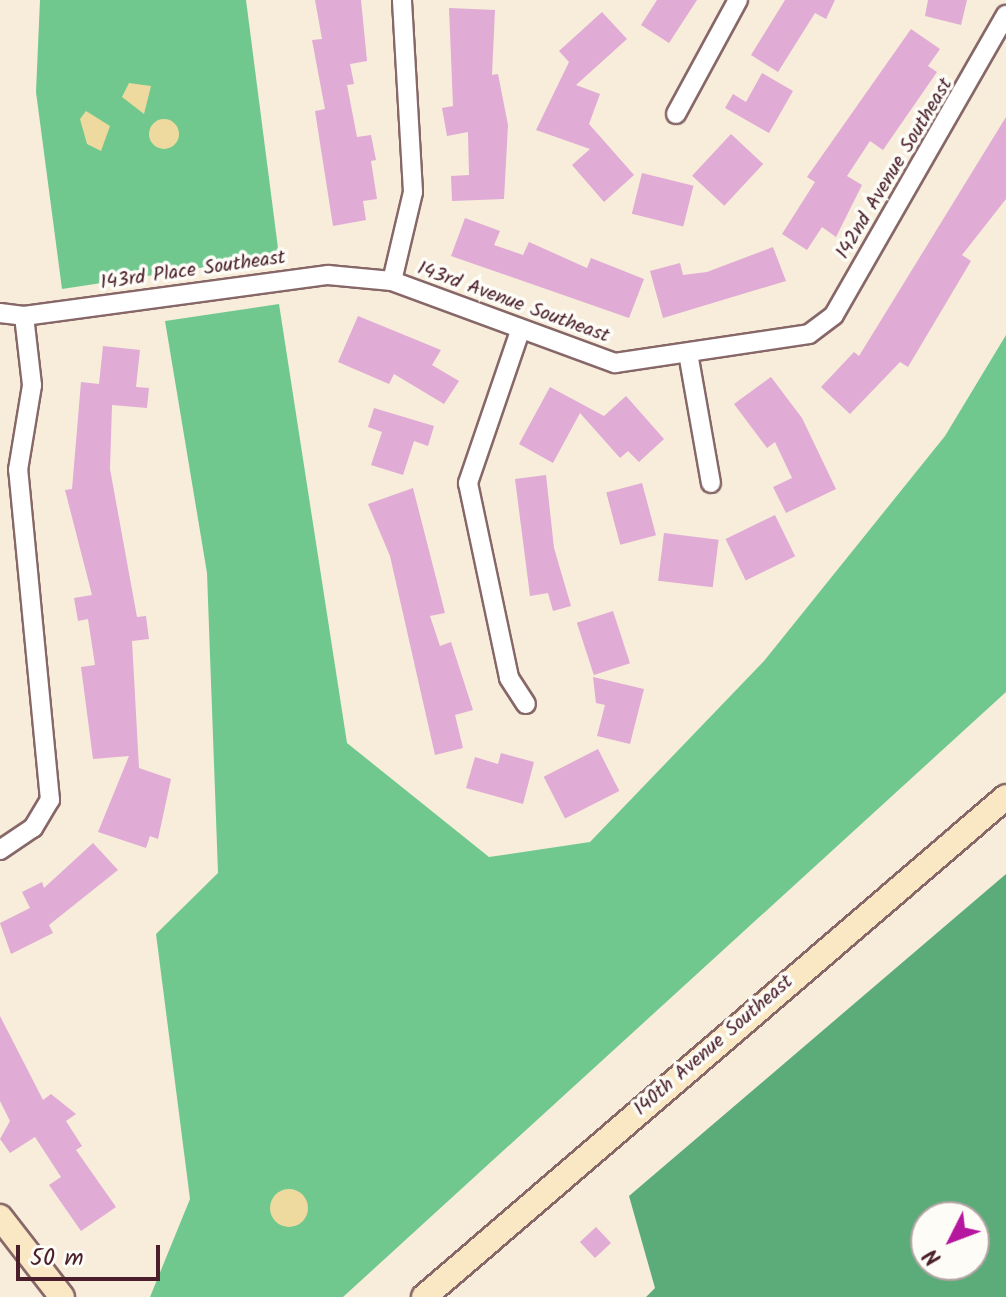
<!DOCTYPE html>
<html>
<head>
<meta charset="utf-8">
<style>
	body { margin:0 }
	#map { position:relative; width:1006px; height:1297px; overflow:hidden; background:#f7edda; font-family:Kalam,sans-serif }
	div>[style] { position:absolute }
	.green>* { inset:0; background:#70c88e }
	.forest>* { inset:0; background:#5cac79 }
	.sand>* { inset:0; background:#eeda9e }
	.round { border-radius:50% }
	.building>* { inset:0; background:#e0abd5; transform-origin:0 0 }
	.roads { filter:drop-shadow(2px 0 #876768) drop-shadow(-2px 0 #876768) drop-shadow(0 2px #876768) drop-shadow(0 -2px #876768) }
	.street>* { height:18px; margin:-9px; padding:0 9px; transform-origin:9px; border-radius:9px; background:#fff }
	.secondary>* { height:24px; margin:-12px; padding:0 12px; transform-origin:12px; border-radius:12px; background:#fae7c3 }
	span { translate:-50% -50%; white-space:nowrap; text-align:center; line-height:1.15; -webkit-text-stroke:7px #fdfcf7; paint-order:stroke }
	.street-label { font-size:20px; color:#4a1f2b }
	.north { position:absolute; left:910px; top:1201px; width:80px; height:80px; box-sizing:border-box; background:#fdfcf7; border:2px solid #b5a4a5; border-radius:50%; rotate:228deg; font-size:22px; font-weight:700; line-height:32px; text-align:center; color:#4a1f2b }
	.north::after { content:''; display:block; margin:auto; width:28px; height:36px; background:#b5179e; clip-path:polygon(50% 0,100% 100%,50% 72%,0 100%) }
	.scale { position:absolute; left:16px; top:1245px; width:144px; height:36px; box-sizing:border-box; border:4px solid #4a1f2b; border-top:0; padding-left:10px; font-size:24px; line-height:28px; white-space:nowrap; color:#4a1f2b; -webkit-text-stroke:6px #fdfcf7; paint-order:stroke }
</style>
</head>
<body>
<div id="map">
	<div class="green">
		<div style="clip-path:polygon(40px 0,246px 0,279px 256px,62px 289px,36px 92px)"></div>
		<div style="clip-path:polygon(279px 304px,347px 743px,489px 857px,590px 842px,764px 661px,945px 436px,1006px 335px,1006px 692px,343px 1297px,150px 1297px,190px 1199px,156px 934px,218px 873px,207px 573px,165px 321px)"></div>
	</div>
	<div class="forest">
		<div style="clip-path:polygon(evenodd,1006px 874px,1006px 1297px,646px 1297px,655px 1288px,629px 1196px,1006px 874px,926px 1217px,974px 1217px,974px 1265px,926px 1265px,926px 1217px)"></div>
	</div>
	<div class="sand">
		<div style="clip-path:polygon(129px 83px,151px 86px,144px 114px,122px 97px)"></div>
		<div style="clip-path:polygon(86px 111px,110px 126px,101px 151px,87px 144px,80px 119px)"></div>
		<div class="round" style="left:149px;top:119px;width:30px;height:30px"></div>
		<div class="round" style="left:270px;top:1189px;width:38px;height:38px"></div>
	</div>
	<div class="building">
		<div style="clip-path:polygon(315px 0,361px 0,367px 61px,350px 64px,354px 84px,347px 85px,357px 137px,371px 135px,376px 160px,371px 161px,377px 199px,363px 201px,366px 220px,333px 226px,315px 111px,325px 109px,312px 40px,322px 39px)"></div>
		<div style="clip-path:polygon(657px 0,697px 0,669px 43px,641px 25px)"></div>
		<div style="clip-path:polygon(785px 0,835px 0,826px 19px,815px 13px,778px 72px,751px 55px)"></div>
		<div style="clip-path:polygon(928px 0,967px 0,961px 25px,925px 16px)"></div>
		<div style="clip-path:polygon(449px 8px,495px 10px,492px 75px,498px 74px,508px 125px,504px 199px,452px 201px,451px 176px,469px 175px,468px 132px,447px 136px,442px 108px,453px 106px)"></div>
		<div style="clip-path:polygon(602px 12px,627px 39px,576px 85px,600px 94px,589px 124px,634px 175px,604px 202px,572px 165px,590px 149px,536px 130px,569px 62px,559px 51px)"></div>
		<div style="clip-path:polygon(911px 29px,940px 49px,928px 66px,937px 72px,883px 150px,870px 141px,847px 176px,862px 185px,836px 237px,822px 227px,807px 250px,782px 234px,815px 182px,807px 177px)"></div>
		<div style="clip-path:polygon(762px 73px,793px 91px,769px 133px,725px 108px,733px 94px,746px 102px)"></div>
		<div style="clip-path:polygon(1006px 117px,1006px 199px,962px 255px,971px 261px,908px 367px,900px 362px,850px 414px,821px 387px,854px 352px,859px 356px)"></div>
		<div style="left:731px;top:134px;width:44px;height:57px;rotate:43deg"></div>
		<div style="left:642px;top:173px;width:53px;height:42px;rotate:14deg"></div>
		<div style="clip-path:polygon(465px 218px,500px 231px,494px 245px,523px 255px,529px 242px,587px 268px,591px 258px,644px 279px,629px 318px,451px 256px)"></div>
		<div style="clip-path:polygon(773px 247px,786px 281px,663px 318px,650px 271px,680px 263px,683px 275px,707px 272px)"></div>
		<div style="clip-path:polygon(358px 316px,441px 350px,432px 365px,459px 381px,444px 404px,394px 374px,389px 384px,338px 362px)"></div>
		<div style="clip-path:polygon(103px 346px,140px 350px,136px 387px,149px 388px,147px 408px,112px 405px,110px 469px,137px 617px,146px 616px,149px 639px,132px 641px,139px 768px,171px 779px,158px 839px,150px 836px,146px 848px,98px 832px,129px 756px,93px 759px,81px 667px,95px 665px,88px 619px,78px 621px,74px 598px,92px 595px,65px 490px,72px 489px,81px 382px,99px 384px)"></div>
		<div style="clip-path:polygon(771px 377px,802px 418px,836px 489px,786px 513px,773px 487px,792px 478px,775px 442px,767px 448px,734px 404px)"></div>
		<div style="clip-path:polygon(550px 387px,604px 416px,626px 396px,664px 439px,639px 462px,628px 451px,620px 458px,580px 413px,553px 463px,519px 444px)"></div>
		<div style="clip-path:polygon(374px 408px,434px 426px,428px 446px,414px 441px,403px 475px,371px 465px,382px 432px,368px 427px)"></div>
		<div style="clip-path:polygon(546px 475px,554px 548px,571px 606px,553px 611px,548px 593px,530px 596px,515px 479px)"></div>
		<div style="left:642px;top:483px;width:54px;height:37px;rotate:75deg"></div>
		<div style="clip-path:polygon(413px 488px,445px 613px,430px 616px,440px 646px,451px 642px,473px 710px,455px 715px,463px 748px,435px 755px,390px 556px,368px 504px)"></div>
		<div style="left:775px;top:515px;width:46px;height:55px;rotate:64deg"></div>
		<div style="left:664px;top:533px;width:55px;height:48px;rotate:7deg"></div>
		<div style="left:613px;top:611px;width:55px;height:38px;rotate:72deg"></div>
		<div style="clip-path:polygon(593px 677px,644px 689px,630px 744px,597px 736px,605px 705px,596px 703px)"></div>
		<div style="left:598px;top:749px;width:47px;height:61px;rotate:63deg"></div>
		<div style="clip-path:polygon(501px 753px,534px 762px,523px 804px,466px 788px,475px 757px,498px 764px)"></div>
		<div style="clip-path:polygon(93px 843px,118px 870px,49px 925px,53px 933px,11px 954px,0 923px,30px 908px,22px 892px,42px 882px,44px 888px)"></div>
		<div style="clip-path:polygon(0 1016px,43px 1100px,51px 1094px,76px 1114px,66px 1121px,82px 1146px,76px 1150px,116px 1207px,81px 1231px,49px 1185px,61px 1177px,35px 1137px,10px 1153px,0 1139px,10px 1121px,0 1101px)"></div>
		<div style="left:596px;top:1227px;width:22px;height:22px;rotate:47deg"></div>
	</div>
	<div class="roads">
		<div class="street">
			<div style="left:676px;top:114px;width:130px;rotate:-61.5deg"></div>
			<div style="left:392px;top:281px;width:91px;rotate:-76.7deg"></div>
			<div style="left:413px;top:192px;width:192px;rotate:-93.3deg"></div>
			<div style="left:0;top:313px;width:24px;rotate:7deg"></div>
			<div style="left:24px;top:316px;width:307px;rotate:-7.7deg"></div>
			<div style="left:328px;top:275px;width:64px;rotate:5.4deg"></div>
			<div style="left:392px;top:281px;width:238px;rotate:20.2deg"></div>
			<div style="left:615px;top:363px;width:196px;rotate:-8.5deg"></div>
			<div style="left:809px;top:334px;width:31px;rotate:-37deg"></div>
			<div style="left:834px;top:315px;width:346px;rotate:-60.2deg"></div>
			<div style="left:520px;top:331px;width:161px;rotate:108.9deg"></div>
			<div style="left:468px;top:483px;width:199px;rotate:78.1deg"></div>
			<div style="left:509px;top:678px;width:31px;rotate:57deg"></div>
			<div style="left:688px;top:353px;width:132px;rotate:80deg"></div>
			<div style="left:0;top:850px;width:40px;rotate:-34deg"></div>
			<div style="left:33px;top:828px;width:33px;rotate:-59deg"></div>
			<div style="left:50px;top:800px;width:332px;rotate:-95.5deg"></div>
			<div style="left:18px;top:470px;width:86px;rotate:-80.6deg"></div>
			<div style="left:32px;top:385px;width:69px;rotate:-96.6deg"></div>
		</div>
		<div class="secondary">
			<div style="left:0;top:1217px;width:101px;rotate:52.2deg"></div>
			<div style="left:424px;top:1297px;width:767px;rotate:-40.67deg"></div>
		</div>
	</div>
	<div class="street-label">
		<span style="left:895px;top:169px;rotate:-59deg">142nd Avenue Southeast</span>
		<span style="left:193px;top:271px;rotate:-8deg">143rd Place Southeast</span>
		<span style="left:513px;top:303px;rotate:20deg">143rd Avenue Southeast</span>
		<span style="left:714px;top:1046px;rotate:-41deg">140th Avenue Southeast</span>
	</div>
	<div class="north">N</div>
	<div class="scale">50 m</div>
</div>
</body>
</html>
